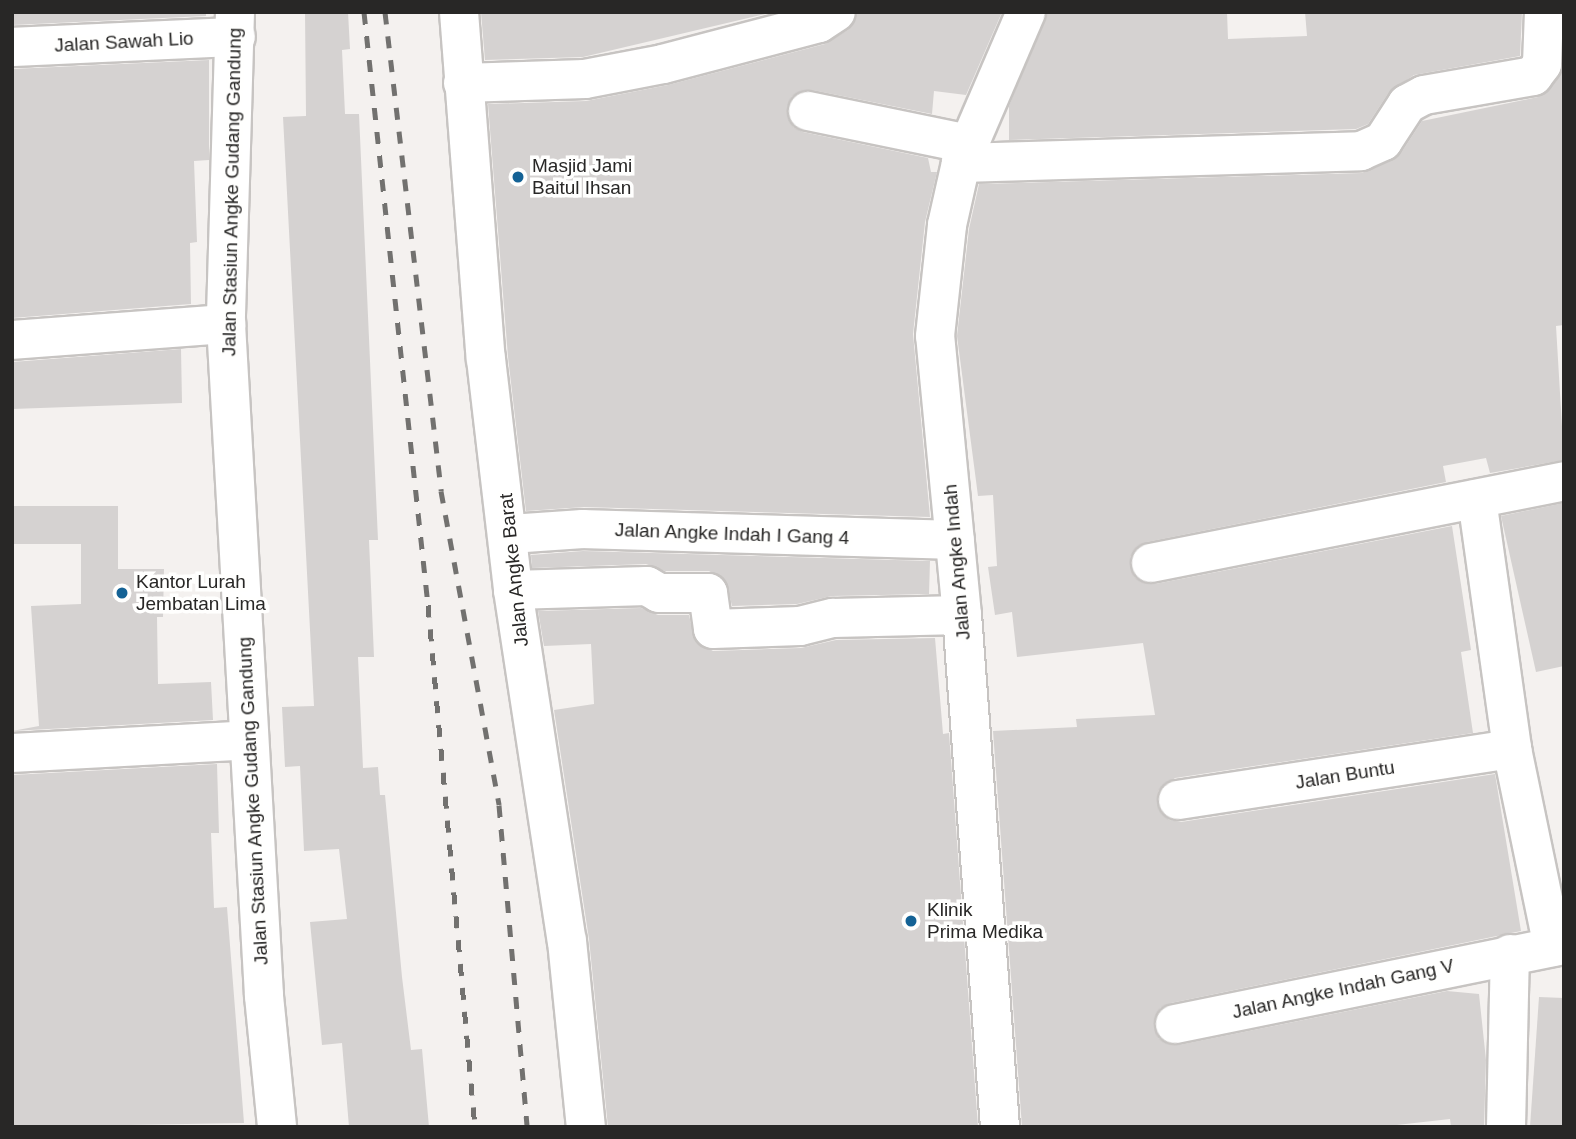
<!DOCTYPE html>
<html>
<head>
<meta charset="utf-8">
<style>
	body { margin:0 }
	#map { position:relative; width:1576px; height:1139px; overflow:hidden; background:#f4f1ef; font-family:Helvetica,sans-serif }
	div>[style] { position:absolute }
	.building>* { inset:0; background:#d5d2d1 }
	.roads { filter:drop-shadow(2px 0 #c7c4c2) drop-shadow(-2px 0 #c7c4c2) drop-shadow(0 2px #c7c4c2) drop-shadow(0 -2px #c7c4c2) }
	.minor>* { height:38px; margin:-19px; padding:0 19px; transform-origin:19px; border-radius:19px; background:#fff }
	.tertiary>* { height:38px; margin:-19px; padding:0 19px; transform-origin:19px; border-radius:19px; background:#fff }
	.rail>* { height:5px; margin-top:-2.5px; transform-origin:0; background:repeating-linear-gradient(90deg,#72716f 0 12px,transparent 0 24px) }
	.dots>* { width:19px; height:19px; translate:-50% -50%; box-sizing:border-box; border:4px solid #fffffe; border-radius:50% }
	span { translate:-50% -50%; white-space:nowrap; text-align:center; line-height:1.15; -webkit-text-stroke:7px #fffffe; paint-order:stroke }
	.street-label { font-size:19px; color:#282726 }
	.poi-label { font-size:19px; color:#282726 }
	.left { translate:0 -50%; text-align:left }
	.frame { position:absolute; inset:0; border:14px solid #282726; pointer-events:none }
</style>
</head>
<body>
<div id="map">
	<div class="building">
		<div style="clip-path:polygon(12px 12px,206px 12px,206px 16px,12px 25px)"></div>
		<div style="clip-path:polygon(305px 12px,348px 12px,350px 49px,342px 50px,345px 114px,359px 114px,378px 540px,369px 540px,374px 657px,358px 657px,363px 768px,378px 767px,380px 795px,385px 795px,402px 977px,411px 1050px,422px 1049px,429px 1127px,349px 1127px,342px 1043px,322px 1045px,310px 922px,347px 919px,339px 849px,304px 851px,300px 766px,285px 767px,282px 707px,314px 706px,283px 117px,306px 116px)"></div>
		<div style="clip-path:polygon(481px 12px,774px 12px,583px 57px,485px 60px)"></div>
		<div style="clip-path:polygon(858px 12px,1002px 12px,966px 95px,934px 91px,932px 114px,812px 90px,792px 96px,787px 107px,793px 127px,803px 132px,928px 158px,931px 172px,937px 172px,925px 222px,913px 334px,930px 517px,584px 507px,526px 511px,508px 357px,488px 104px,586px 101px,668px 85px,825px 44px,848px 30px)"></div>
		<div style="clip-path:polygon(1047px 12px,1227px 12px,1228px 39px,1307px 36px,1305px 12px,1522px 12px,1520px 56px,1414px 75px,1389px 92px,1368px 124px,1356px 129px,1009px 140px,1009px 106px)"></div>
		<div style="clip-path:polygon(209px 60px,209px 160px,194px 161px,197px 242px,190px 243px,191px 304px,12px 318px,12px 69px)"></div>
		<div style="clip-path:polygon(1564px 65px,1564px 325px,1556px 326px,1564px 460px,1490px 473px,1486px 458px,1443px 466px,1446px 482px,1147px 542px,1130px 557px,1135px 578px,1155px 584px,1452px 526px,1471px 650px,1461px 652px,1473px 733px,1175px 778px,1158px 791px,1157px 804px,1169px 820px,1181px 822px,1495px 774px,1521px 931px,1171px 1003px,1160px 1008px,1154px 1028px,1159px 1039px,1179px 1045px,1447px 991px,1479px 994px,1486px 1060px,1484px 1127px,1451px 1127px,1450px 1119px,1379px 1127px,1022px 1127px,993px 731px,1077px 727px,1076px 719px,1155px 715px,1143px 643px,1017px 657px,1012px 612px,995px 615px,988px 567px,997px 566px,993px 495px,978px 496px,957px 336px,969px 229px,979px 184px,1362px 173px,1401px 153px,1422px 121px,1538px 97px,1550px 89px)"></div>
		<div style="clip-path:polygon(181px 349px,182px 403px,12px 409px,12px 362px)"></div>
		<div style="clip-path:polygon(1564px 503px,1564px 666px,1536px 672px,1501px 516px)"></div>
		<div style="clip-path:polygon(14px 506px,118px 506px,118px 569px,164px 569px,163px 617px,157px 617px,158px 684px,211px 682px,213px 720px,12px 731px,39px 726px,31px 606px,81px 604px,81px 544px,14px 544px)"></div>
		<div style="clip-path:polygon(583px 551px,930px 561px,929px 594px,832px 596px,797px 604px,732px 606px,726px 581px,709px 571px,665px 571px,646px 564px,532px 568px,531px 555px)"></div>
		<div style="clip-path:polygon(641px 608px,658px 615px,689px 615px,695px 641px,713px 651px,801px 648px,836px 640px,935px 638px,943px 734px,949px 733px,978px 1127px,608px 1127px,589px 939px,554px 710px,594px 704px,591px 644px,544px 646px,538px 611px)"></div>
		<div style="clip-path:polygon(217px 764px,219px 833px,211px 833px,214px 908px,227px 907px,244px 1123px,12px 1127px,12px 775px)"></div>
		<div style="clip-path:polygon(1539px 997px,1564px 998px,1564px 1127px,1530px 1127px)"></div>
	</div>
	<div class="roads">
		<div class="minor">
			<div style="left:459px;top:12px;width:348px;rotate:85.6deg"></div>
			<div style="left:486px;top:359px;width:233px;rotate:83.3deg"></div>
			<div style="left:513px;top:590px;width:355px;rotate:81.3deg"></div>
			<div style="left:567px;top:941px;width:187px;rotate:84.2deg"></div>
			<div style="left:463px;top:83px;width:122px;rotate:-1.9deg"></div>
			<div style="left:585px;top:79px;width:79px;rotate:-10.9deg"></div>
			<div style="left:663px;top:64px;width:161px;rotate:-14.7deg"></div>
			<div style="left:819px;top:23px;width:20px;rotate:-33deg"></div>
			<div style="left:808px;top:111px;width:164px;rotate:11.6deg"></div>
			<div style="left:961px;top:163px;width:400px;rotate:-1.7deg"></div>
			<div style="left:1361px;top:151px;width:24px;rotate:-24deg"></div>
			<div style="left:1383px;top:141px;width:44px;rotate:-57deg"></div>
			<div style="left:1407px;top:104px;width:19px;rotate:-28deg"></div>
			<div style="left:1424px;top:95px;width:111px;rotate:-9.9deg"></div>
			<div style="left:1533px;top:76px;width:15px;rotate:-53deg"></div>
			<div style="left:1542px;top:64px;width:52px;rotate:-87.8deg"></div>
			<div style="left:12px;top:340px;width:215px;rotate:-4.3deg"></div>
			<div style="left:1477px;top:499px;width:252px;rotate:82deg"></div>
			<div style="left:1512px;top:749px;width:202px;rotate:78.3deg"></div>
			<div style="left:510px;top:534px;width:73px;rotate:-3.9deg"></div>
			<div style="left:583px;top:529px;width:372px;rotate:1.7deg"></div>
			<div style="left:1151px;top:563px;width:421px;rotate:-11.2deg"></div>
			<div style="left:513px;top:590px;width:134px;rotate:-1.7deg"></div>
			<div style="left:647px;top:586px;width:14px;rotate:30deg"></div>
			<div style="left:659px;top:593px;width:49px"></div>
			<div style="left:708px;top:593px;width:36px;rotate:82deg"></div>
			<div style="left:713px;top:629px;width:87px;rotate:-2deg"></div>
			<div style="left:800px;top:626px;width:34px;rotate:-14deg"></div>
			<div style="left:833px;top:618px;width:129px;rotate:-1.3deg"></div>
			<div style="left:12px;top:753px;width:237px;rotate:-3.1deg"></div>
			<div style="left:1178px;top:800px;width:338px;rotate:-8.7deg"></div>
			<div style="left:1175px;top:1024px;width:397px;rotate:-11.5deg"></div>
			<div style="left:1506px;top:1127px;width:173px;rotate:-88.7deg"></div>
		</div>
		<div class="tertiary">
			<div style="left:235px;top:12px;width:312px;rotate:91.7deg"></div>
			<div style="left:226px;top:324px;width:673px;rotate:86.76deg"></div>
			<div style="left:264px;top:996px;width:132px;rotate:84.3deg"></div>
			<div style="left:12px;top:47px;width:224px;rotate:-2.6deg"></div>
			<div style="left:1000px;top:1127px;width:513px;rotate:-94.24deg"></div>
			<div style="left:962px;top:615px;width:280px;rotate:-95.5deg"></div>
			<div style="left:935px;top:336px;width:112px;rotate:-83.8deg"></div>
			<div style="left:947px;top:225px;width:64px;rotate:-77.3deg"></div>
			<div style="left:961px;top:163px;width:164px;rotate:-66.7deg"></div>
		</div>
	</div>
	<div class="rail">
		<div style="left:364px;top:12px;width:596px;rotate:83.84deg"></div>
		<div style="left:428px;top:605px;width:524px;rotate:84.86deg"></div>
		<div style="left:385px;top:12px;width:482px;rotate:83.3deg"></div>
		<div style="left:441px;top:491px;width:319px;rotate:79.5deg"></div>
		<div style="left:499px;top:805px;width:323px;rotate:85deg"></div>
	</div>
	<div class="dots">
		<div style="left:518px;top:177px;background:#146295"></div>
		<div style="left:122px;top:593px;background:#146295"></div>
		<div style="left:911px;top:921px;background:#146295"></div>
	</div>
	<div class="street-label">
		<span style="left:124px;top:42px;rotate:-3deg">Jalan Sawah Lio</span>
		<span style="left:232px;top:192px;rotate:-89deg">Jalan Stasiun Angke Gudang Gandung</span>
		<span style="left:732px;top:534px;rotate:2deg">Jalan Angke Indah I Gang 4</span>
		<span style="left:957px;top:562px;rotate:-95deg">Jalan Angke Indah</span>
		<span style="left:514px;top:570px;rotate:-96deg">Jalan Angke Barat</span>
		<span style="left:1345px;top:775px;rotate:-9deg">Jalan Buntu</span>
		<span style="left:253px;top:801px;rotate:-93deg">Jalan Stasiun Angke Gudang Gandung</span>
		<span style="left:1343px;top:989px;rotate:-12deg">Jalan Angke Indah Gang V</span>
	</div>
	<div class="poi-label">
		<span class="left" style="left:532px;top:177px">Masjid Jami<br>Baitul Ihsan</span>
		<span class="left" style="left:136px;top:593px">Kantor Lurah<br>Jembatan Lima</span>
		<span class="left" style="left:927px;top:921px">Klinik<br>Prima Medika</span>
	</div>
	<div class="frame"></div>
</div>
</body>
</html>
